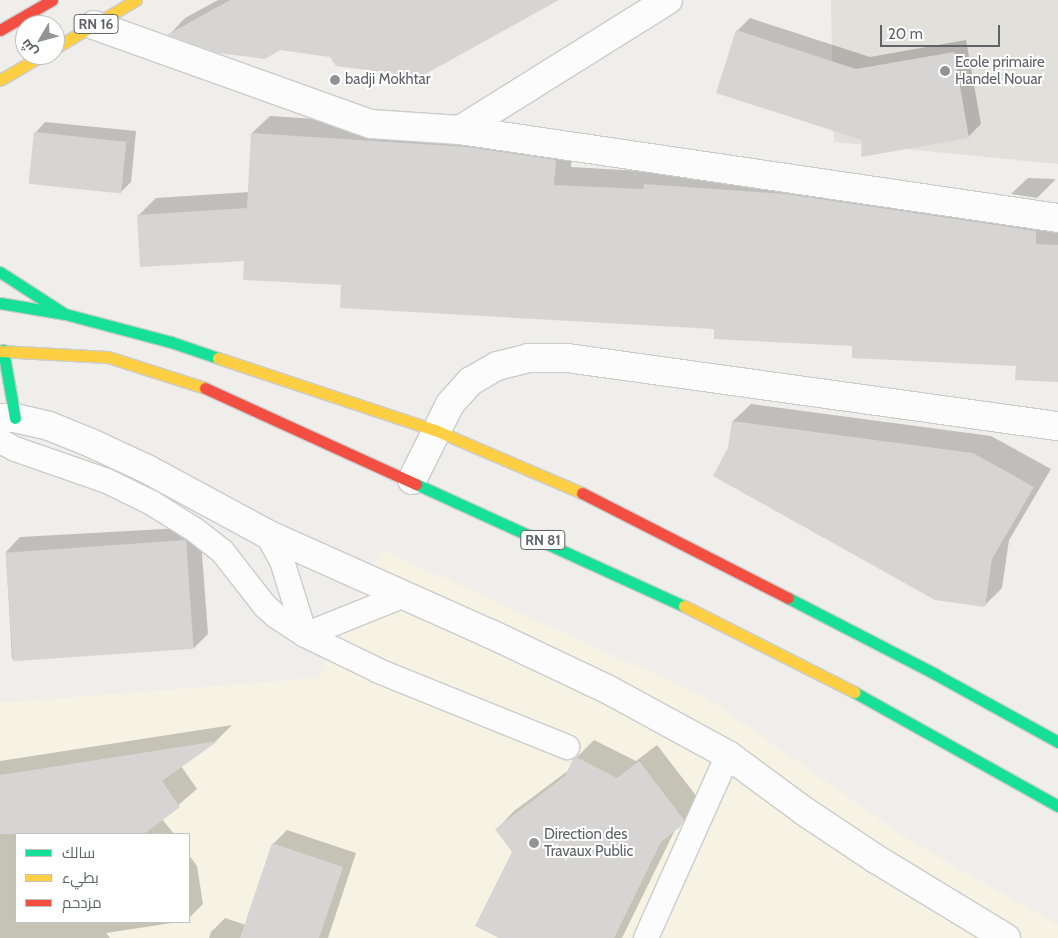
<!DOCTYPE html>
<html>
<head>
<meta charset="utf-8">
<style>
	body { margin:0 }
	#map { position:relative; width:1058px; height:938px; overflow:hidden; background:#efeeea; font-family:Cabin,Cairo,sans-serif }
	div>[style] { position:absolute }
	.commercial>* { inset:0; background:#f7f3e4 }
	.education>* { inset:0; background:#e2e0da }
	.shadow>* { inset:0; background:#0003 }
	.building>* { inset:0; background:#d6d5d3; transform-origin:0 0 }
	.roads { filter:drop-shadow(1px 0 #cbcccc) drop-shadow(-1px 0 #cbcccc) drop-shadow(0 1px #cbcccc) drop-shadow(0 -1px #cbcccc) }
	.lane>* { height:24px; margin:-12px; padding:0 12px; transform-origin:12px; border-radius:12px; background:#fdfcfc }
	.street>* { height:28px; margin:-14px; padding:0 14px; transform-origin:14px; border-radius:14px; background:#fdfcfc }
	.fast>* { height:11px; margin:-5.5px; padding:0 5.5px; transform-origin:5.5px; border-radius:5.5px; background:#16e098 }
	.slow>* { height:11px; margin:-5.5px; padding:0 5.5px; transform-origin:5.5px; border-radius:5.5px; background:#ffcf43 }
	.jam>* { height:11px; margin:-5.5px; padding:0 5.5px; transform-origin:5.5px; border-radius:5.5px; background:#f24e42 }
	.dots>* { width:14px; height:14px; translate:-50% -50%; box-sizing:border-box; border:2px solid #fff; border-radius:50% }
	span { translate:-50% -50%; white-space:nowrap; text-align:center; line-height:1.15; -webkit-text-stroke:4px #fff; paint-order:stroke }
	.shield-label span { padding:1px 4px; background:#fff; border:1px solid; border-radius:4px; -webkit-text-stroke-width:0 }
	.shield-label { font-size:14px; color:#5f6368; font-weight:700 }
	.poi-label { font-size:15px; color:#5f6368 }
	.left { translate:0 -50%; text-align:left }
	.legend { position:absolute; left:15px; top:833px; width:175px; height:90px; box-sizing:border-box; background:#fff; border:1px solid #bfc1c3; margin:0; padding:6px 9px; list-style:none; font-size:15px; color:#5f6368 }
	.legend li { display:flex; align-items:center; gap:10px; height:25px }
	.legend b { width:25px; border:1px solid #bfc1c3 }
	.north { position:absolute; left:15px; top:15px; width:50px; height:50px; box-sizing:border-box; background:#fff; border:1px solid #bfc1c3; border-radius:50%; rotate:233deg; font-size:14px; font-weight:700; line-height:20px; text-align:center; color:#5f6368 }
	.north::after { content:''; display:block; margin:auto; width:18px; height:22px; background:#919496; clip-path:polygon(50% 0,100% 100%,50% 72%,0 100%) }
	.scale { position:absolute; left:880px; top:25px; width:120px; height:22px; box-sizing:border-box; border:2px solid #5f6368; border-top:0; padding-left:6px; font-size:15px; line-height:18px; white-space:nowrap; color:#5f6368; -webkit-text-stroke:4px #fff; paint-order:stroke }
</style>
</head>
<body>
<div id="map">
	<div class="commercial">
		<div style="clip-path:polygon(evenodd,382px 550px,707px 698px,909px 840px,1058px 925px,1058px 938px,0 938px,0 703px,318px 678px,382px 550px,16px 834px,189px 834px,189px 922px,16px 922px,16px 834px)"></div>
	</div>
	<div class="education">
		<div style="clip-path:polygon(831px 0,1058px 0,1058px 164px,834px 142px)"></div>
	</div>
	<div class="shadow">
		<div style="clip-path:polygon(218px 0,550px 0,331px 55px,170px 34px,185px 18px)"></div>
		<div style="clip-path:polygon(750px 18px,870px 57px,966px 40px,981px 124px,968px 137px,737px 31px)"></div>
		<div style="clip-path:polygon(270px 116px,486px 130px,573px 143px,571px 167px,658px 172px,1058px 227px,1058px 381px,1017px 365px,342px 284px,245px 260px,139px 215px,156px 198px,249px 192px,252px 133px)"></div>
		<div style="clip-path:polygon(45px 122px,136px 131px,131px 182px,121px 192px,36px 132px)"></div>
		<div style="clip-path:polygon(1028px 178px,1055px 179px,1055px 180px,1037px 198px,1011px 194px)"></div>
		<div style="clip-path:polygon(751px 404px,991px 436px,1051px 469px,1009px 540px,1002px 588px,984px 606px,729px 449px,733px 421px)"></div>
		<div style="clip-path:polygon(200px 527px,208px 634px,194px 648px,12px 659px,6px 552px,20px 537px)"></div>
		<div style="clip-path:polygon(232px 725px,217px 740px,181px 766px,197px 789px,162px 819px,174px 834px,16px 834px,16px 922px,179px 922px,106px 933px,110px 938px,0 938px,0 761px)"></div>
		<div style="clip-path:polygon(594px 740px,636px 761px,657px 745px,701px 802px,698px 808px,675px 830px,622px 938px,502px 938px,514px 851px,497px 829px,514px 811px,569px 770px,574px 760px)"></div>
		<div style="clip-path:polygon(287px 830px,356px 853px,328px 938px,209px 938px,211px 932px,225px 918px,246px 925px,273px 844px)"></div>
		<div style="clip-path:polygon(189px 855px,197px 866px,203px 904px,189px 918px)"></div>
	</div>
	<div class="building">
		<div style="clip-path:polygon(230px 0,559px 0,420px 77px,336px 66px,330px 57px,280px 50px,265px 59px,218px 53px,167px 35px)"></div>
		<div style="clip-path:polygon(736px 30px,856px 69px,954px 52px,969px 138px,861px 157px,862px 140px,716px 93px)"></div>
		<div style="left:34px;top:132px;width:93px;height:52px;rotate:6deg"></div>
		<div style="clip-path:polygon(251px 133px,468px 147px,556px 160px,554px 185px,643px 189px,644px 184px,786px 194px,1036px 231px,1036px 244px,1058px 245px,1058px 382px,1015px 380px,1016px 366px,852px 358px,852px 346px,714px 339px,714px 329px,340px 308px,341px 285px,243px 280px,244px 261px,140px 267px,137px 215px,247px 208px)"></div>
		<div style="clip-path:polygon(732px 421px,973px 453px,1034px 487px,992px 559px,985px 607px,935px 600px,713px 476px,728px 448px)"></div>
		<div style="left:186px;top:540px;width:109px;height:181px;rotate:86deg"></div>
		<div style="clip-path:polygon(218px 741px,162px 781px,180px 807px,144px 834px,0 834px,0 775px)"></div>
		<div style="clip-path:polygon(576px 757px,617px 778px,639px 761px,684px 820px,680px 827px,661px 842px,614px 938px,499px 938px,475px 926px,512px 852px,495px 829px,565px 776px,573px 759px)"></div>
		<div style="clip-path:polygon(272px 843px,343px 867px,319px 938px,240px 938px)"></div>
	</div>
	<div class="roads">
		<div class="lane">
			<div style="left:0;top:441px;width:17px;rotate:28deg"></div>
			<div style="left:15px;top:449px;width:97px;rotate:19.2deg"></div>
			<div style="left:107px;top:481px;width:50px;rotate:26.1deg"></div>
			<div style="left:152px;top:503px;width:51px;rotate:32.1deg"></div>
			<div style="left:195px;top:530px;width:34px;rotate:38deg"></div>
			<div style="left:222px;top:551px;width:70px;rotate:52deg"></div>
			<div style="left:265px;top:606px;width:15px;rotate:42deg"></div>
			<div style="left:276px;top:616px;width:35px;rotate:33deg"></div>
			<div style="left:305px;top:635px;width:82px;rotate:25.9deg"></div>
			<div style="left:379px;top:671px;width:203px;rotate:22deg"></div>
			<div style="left:267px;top:534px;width:31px;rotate:61deg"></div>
			<div style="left:282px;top:561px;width:77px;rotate:72.7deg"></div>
			<div style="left:305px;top:635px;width:105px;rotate:-21.9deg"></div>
			<div style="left:646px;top:938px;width:201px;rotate:-65.9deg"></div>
		</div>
		<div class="street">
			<div style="left:94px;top:25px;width:294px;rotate:19.7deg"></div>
			<div style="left:371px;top:124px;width:89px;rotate:3.9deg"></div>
			<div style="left:460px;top:130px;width:604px;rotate:8.37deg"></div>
			<div style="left:460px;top:130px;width:245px;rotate:-32deg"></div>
			<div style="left:0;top:418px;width:15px"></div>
			<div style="left:15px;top:418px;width:35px;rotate:13deg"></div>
			<div style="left:49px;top:426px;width:45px;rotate:22deg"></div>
			<div style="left:91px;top:443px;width:62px;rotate:24.9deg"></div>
			<div style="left:147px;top:469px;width:136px;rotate:28.4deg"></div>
			<div style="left:267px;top:534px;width:245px;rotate:24.1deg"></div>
			<div style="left:491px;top:634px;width:128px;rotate:25.4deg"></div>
			<div style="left:607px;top:689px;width:138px;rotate:28.6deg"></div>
			<div style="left:728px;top:755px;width:94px;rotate:36.4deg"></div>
			<div style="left:804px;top:811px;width:87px;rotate:33.7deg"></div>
			<div style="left:876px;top:859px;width:152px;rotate:31.3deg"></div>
			<div style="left:412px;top:480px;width:85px;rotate:-63.4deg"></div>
			<div style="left:450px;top:404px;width:31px;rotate:-48deg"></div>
			<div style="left:471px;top:381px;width:30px;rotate:-30deg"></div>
			<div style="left:497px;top:366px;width:32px;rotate:-14deg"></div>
			<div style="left:528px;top:358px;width:39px"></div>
			<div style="left:567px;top:358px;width:496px;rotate:7.9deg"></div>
		</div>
		<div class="fast">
			<div style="left:0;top:272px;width:77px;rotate:32.9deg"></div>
			<div style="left:0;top:303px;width:66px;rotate:9.6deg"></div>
			<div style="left:65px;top:314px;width:110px;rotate:14.8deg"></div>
			<div style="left:171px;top:342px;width:50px;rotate:18.8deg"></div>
			<div style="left:3px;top:350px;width:69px;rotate:80deg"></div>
			<div style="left:416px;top:484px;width:294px;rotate:24.5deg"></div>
			<div style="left:788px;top:598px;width:165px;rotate:27.3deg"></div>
			<div style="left:935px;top:674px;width:141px;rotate:28.9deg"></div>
			<div style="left:854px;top:692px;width:234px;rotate:29.2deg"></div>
		</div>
		<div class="slow">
			<div style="left:55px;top:48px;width:94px;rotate:-30.7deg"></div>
			<div style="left:0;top:80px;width:50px;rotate:-30.2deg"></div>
			<div style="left:0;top:351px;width:108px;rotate:3.2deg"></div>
			<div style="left:108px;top:357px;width:102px;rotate:17.7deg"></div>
			<div style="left:218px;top:358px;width:229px;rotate:18.4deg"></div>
			<div style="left:435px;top:430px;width:160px;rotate:23.2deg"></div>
			<div style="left:684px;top:606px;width:191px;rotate:26.8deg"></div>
		</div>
		<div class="jam">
			<div style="left:0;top:30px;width:60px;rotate:-30deg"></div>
			<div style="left:205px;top:388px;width:232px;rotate:24.5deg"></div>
			<div style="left:582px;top:493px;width:231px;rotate:27deg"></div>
		</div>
	</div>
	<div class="dots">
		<div style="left:945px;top:71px;background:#919496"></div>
		<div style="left:335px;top:80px;background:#919496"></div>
		<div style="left:534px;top:843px;background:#919496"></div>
	</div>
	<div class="shield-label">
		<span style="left:96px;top:24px">RN 16</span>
		<span style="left:543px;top:540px">RN 81</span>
	</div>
	<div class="poi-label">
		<span class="left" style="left:955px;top:71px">Ecole primaire<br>Handel Nouar</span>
		<span class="left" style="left:345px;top:80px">badji Mokhtar</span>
		<span class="left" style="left:544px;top:843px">Direction des<br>Travaux Public</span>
	</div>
	<ul class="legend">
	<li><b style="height:6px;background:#16e098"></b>سالك</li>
	<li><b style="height:6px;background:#ffcf43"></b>بطيء</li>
	<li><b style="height:6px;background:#f24e42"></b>مزدحم</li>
	</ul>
	<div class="north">ش</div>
	<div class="scale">20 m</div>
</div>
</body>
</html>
